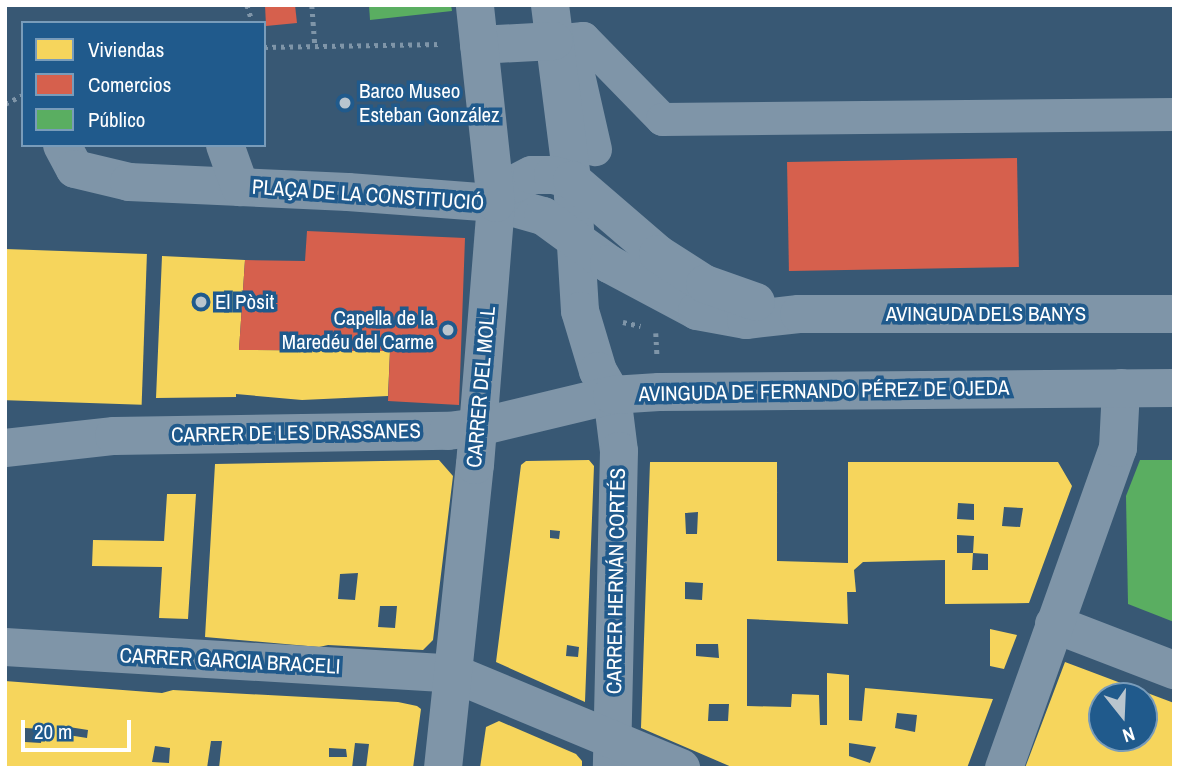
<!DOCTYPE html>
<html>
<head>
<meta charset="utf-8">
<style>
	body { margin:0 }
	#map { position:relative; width:1179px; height:773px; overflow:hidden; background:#385874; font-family:"Archivo Narrow",sans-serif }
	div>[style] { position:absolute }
	.homes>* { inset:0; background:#f6d55c; transform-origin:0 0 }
	.shops>* { inset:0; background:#d6604d; transform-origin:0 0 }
	.public>* { inset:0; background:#5aae61 }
	.path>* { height:4.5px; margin-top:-2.25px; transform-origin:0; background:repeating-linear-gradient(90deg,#7f95a8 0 3.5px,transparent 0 8.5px) }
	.pedestrian>* { height:33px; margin:-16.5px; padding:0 16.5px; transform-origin:16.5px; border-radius:16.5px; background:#7f95a8 }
	.minor>* { height:38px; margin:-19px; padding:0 19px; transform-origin:19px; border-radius:19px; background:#7f95a8 }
	.tertiary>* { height:38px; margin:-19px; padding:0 19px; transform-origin:19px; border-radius:19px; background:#7f95a8 }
	.dots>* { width:19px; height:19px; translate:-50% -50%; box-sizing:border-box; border:4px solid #205a8c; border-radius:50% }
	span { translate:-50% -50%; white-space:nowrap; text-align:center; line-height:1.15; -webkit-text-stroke:7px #205a8c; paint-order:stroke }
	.poi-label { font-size:21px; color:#fff }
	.left { translate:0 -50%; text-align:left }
	.right { translate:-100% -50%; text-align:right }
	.street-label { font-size:21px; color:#fff }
	.frame { position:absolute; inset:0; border:7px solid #fff; pointer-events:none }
	.legend { position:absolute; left:21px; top:21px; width:245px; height:126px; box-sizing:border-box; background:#205a8c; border:2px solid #799cba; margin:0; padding:9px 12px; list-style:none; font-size:21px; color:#fff }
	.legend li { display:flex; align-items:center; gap:14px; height:35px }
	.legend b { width:35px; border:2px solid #799cba }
	.north { position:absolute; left:1088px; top:682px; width:70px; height:70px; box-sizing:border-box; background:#205a8c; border:2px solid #799cba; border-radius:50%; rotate:162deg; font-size:19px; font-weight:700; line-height:28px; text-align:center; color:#fff }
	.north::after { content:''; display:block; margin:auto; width:24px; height:32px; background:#b9c5ce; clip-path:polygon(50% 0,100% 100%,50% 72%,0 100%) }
	.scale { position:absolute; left:21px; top:720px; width:110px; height:32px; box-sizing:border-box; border:4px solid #fff; border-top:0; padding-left:9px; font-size:21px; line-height:24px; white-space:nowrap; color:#fff; -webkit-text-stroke:5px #205a8c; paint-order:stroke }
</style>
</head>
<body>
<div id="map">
	<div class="homes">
		<div style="left:5px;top:249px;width:142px;height:151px;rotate:2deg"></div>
		<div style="clip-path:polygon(162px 256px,245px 260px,239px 350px,390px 351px,388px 396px,302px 400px,236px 394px,236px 397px,156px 398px)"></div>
		<div style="clip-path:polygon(evenodd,439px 460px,453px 476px,433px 640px,423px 650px,328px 645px,319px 647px,205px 637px,215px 464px,439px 460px,358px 573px,355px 600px,338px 599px,340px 574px,358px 573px,439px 460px,380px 606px,397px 606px,395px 628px,378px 627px,380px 606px)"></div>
		<div style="clip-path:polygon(evenodd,589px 460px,594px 466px,585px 702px,496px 662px,521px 465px,526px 461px,589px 460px,550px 530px,560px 531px,559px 539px,550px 538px,550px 530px,589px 460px,567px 645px,579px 647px,578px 657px,566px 656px,567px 645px)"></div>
		<div style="clip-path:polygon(evenodd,650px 462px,777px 462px,777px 561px,848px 563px,848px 462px,1058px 462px,1072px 486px,1029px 603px,945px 604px,945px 560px,863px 562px,854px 570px,856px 592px,847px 592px,848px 624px,747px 619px,747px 706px,791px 707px,792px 694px,819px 695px,820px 725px,827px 725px,827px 673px,849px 675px,849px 720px,862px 721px,865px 688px,993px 699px,967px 768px,734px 768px,641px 728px,650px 462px,958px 503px,974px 504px,974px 520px,957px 519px,958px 503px,650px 462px,1004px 507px,1023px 508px,1020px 527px,1002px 526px,1004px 507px,650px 462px,698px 512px,697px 534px,686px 534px,685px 513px,698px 512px,650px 462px,957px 535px,974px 536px,973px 553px,988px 554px,988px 570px,972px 570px,973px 553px,957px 553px,957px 535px,650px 462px,685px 582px,703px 583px,702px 600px,685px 599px,685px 582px,650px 462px,696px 644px,718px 644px,719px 658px,696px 656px,696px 644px,650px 462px,709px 704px,729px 704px,728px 721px,708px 721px,709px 704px,650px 462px,897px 713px,917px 715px,915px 732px,895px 728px,897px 713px,650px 462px,849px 743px,876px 747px,870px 763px,849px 756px,849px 743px)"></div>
		<div style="clip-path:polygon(167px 494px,196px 494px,188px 619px,159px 618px,162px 567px,92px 566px,93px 540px,164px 541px)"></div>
		<div style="clip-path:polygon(990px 629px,1017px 635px,1004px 669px,990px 666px)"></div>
		<div style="clip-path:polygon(evenodd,1065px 662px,1174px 703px,1174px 768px,1025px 768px,1065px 662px,1102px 696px,1144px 696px,1144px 720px,1154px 724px,1148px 741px,1139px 738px,1102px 738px,1102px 723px,1091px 719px,1095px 708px,1102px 710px,1102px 696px)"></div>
		<div style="clip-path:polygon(evenodd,5px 681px,162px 693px,173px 690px,398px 702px,417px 706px,421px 709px,413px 768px,366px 768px,369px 744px,355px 743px,352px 768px,219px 768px,222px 741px,211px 741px,207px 768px,5px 768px,5px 681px,69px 727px,88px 730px,87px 738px,68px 735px,69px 727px,5px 681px,25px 728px,42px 729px,41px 743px,25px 742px,25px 728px,5px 681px,155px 746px,170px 748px,169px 763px,152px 762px,155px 746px,5px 681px,329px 748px,346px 749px,347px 757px,329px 757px,329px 748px)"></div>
		<div style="clip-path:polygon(499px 721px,576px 754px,582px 761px,582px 768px,480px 768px,486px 727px)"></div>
	</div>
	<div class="shops">
		<div style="clip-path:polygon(265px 5px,295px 5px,297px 23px,266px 26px)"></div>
		<div style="left:1017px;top:158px;width:109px;height:230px;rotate:89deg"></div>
		<div style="clip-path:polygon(307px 231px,465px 238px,459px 405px,388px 401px,390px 351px,239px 350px,245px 260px,305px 261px)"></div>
	</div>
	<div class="public">
		<div style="clip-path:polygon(369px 5px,451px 5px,452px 11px,370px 20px)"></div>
		<div style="clip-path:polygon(1140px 460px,1174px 460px,1174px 622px,1128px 604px,1126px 496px)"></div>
	</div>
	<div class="path">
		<div style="left:247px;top:5px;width:19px;rotate:72deg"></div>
		<div style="left:312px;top:5px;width:40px;rotate:85.7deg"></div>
		<div style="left:264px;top:47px;width:178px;rotate:-1deg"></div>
		<div style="left:5px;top:104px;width:20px;rotate:-27deg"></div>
		<div style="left:623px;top:322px;width:18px;rotate:13deg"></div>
		<div style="left:656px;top:333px;width:22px;rotate:87deg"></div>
	</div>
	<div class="pedestrian">
		<div style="left:570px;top:39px;width:113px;rotate:77.2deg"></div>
		<div style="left:554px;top:41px;width:29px;rotate:-6deg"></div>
		<div style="left:583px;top:38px;width:113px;rotate:45.7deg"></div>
		<div style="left:662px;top:119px;width:512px;rotate:-0.56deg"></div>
	</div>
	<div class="minor">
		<div style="left:550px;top:5px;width:176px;rotate:82.8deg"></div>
		<div style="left:572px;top:180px;width:131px;rotate:86.5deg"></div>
		<div style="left:580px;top:311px;width:63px;rotate:73.3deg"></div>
		<div style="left:598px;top:371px;width:28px;rotate:60deg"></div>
		<div style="left:612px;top:395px;width:56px;rotate:82.9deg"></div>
		<div style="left:619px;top:451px;width:317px;rotate:91.3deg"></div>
		<div style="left:479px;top:45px;width:75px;rotate:-3.1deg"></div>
		<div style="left:62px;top:145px;width:27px;rotate:62deg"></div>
		<div style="left:75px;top:169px;width:56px;rotate:13.5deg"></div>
		<div style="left:129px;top:182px;width:219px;rotate:2.6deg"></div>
		<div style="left:348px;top:192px;width:148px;rotate:4.3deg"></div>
		<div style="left:496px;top:203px;width:49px;rotate:15.5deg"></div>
		<div style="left:543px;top:216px;width:82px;rotate:36deg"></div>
		<div style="left:609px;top:264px;width:100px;rotate:28.1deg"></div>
		<div style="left:697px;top:311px;width:50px;rotate:10.4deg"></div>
		<div style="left:746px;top:320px;width:53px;rotate:-6.5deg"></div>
		<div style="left:799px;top:314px;width:375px"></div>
		<div style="left:225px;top:145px;width:45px;rotate:70.3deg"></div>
		<div style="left:496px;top:203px;width:24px;rotate:-48deg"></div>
		<div style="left:512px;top:185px;width:22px;rotate:-27deg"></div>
		<div style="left:532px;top:175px;width:21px"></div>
		<div style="left:553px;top:175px;width:20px;rotate:15deg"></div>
		<div style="left:572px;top:180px;width:113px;rotate:40.7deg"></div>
		<div style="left:658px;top:254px;width:56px;rotate:32.6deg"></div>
		<div style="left:705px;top:284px;width:54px;rotate:19.4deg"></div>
		<div style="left:1054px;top:624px;width:129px;rotate:21deg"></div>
		<div style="left:5px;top:647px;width:451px;rotate:3.4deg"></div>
		<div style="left:455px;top:674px;width:245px;rotate:22.6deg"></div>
		<div style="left:443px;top:768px;width:305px;rotate:-84deg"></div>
		<div style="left:475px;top:465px;width:263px;rotate:-85.4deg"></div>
		<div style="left:496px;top:203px;width:199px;rotate:-96.1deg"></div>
		<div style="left:1004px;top:768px;width:340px;rotate:-70.4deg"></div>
		<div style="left:1118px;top:448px;width:60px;rotate:-87.1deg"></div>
	</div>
	<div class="tertiary">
		<div style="left:5px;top:448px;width:110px;rotate:-6.3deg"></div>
		<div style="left:114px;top:436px;width:334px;rotate:-0.9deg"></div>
		<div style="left:448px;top:431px;width:31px;rotate:-7deg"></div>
		<div style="left:479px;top:427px;width:137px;rotate:-13.5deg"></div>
		<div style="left:612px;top:395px;width:47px;rotate:-3.7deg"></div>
		<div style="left:659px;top:392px;width:515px;rotate:-0.45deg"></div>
	</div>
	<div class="dots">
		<div style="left:345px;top:103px;background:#b9c5ce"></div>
		<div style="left:201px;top:302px;background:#b9c5ce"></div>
		<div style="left:448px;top:330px;background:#b9c5ce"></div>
	</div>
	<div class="poi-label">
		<span class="left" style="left:359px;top:103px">Barco Museo<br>Esteban González</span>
		<span class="left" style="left:215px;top:302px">El Pòsit</span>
		<span class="right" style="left:434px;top:330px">Capella de la<br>Maredéu del Carme</span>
	</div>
	<div class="street-label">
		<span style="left:368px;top:195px;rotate:4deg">PLAÇA DE LA CONSTITUCIÓ</span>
		<span style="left:986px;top:314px">AVINGUDA DELS BANYS</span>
		<span style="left:481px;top:387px;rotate:-85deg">CARRER DEL MOLL</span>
		<span style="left:824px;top:391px;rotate:-1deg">AVINGUDA DE FERNANDO PÉREZ DE OJEDA</span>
		<span style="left:296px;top:433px;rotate:-1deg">CARRER DE LES DRASSANES</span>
		<span style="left:616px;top:581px;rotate:-89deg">CARRER HERNÁN CORTÉS</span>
		<span style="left:230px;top:661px;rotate:3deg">CARRER GARCIA BRACELI</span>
	</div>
	<div class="frame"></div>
	<ul class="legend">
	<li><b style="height:19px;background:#f6d55c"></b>Viviendas</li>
	<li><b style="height:19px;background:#d6604d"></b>Comercios</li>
	<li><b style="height:19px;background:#5aae61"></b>Público</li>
	</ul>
	<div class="north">N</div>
	<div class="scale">20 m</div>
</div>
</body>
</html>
